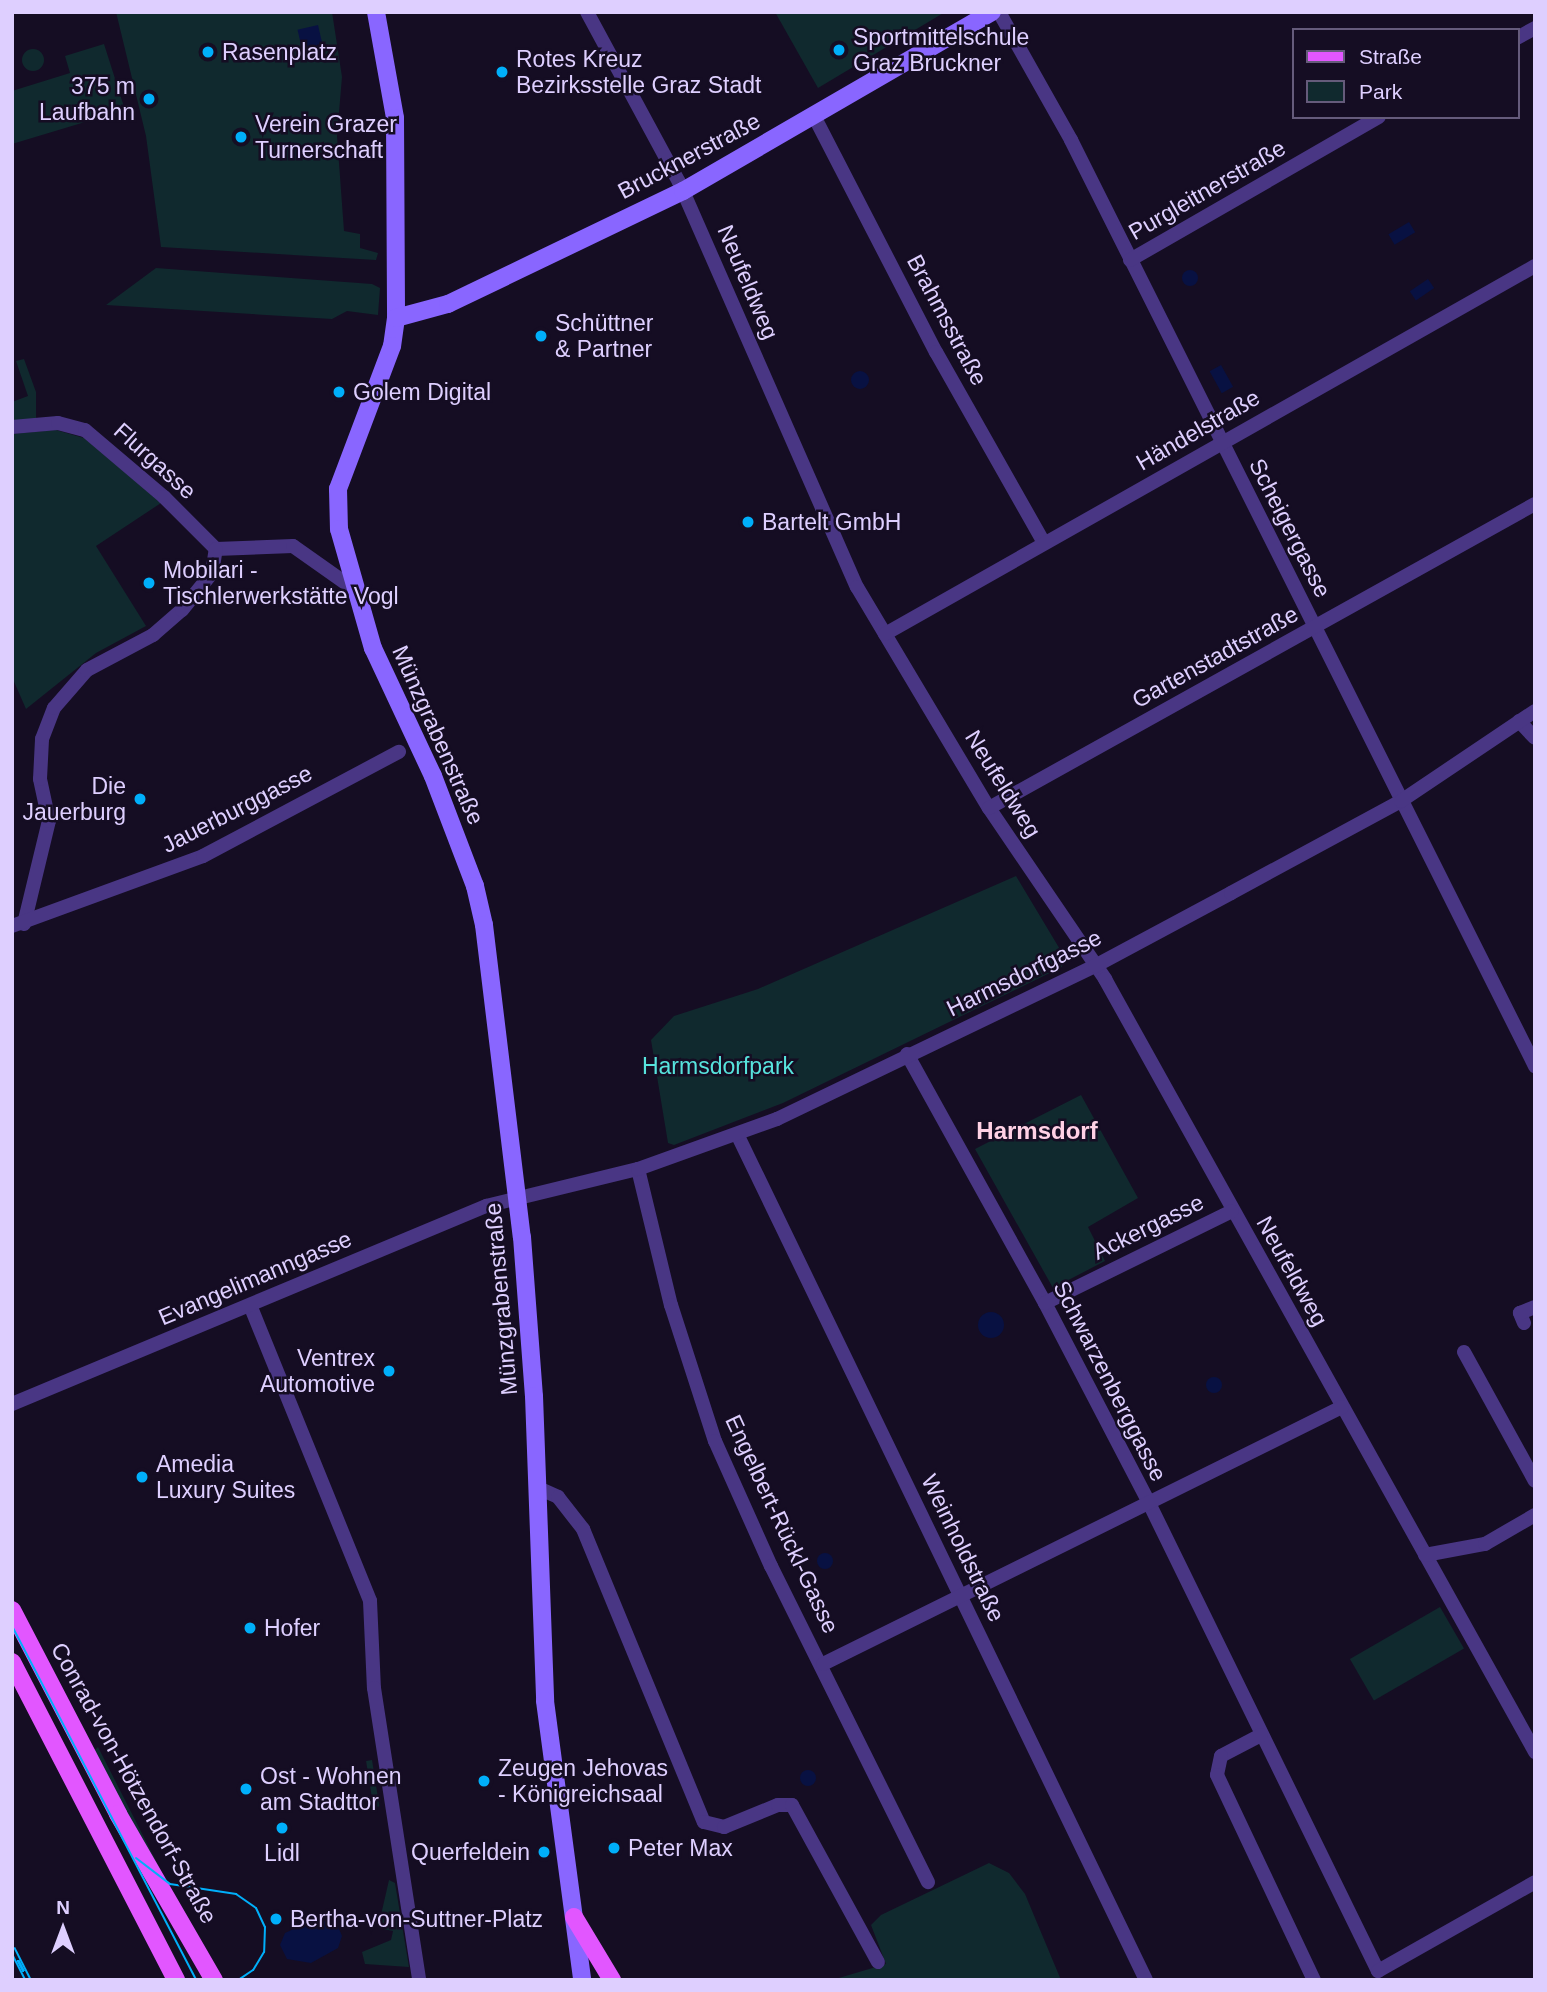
<!DOCTYPE html>
<html>
<head>
<meta charset="utf-8">
<style>
	body { margin:0 }
	#map { position:relative; width:1547px; height:1992px; overflow:hidden; background:#150d23; font-family:Helvetica,sans-serif }
	div>[style] { position:absolute }
	.green>* { inset:0; background:#10292e; transform-origin:0 0 }
	.round { border-radius:50% }
	.water>* { inset:0; background:#081142; transform-origin:0 0 }
	.minor>* { height:14px; margin:-7px; padding:0 7px; transform-origin:7px; border-radius:7px; background:#493684 }
	.secondary>* { height:18px; margin:-9px; padding:0 9px; transform-origin:9px; border-radius:9px; background:#8966ff }
	.primary>* { height:18px; margin:-9px; padding:0 9px; transform-origin:9px; border-radius:9px; background:#e256ff }
	.tram>* { height:2px; margin:-1px; padding:0 1px; transform-origin:1px; border-radius:1px; background:#00affa }
	.rail>* { height:7px; margin-top:-3.5px; transform-origin:0; background:repeating-linear-gradient(90deg,#150d23 0 13px,#00affa 0 26px); box-sizing:border-box; border-block:2px solid #00affa }
	.dots>* { width:19px; height:19px; translate:-50% -50%; box-sizing:border-box; border:4px solid #150d23; border-radius:50% }
	span { translate:-50% -50%; white-space:nowrap; text-align:center; line-height:1.15; -webkit-text-stroke:5px #150d23; paint-order:stroke }
	.poi-label { font-size:23px; color:#decfff }
	.left { translate:0 -50%; text-align:left }
	.right { translate:-100% -50%; text-align:right }
	.street-label { font-size:23px; color:#decfff }
	.park-label { font-size:23px; color:#57e3dd }
	.neighbourhood-label { font-size:24px; color:#ffd1e5; font-weight:700 }
	.frame { position:absolute; inset:0; border:14px solid #decfff; pointer-events:none }
	.legend { position:absolute; left:1292px; top:28px; width:228px; height:91px; box-sizing:border-box; background:#150d23; border:2px solid #655b7b; margin:0; padding:9px 12px; list-style:none; font-size:21px; color:#decfff }
	.legend li { display:flex; align-items:center; gap:14px; height:35px }
	.legend b { width:35px; border:2px solid #655b7b }
	.north { position:absolute; left:28px; top:1894px; width:70px; height:70px; -webkit-text-stroke:5px #150d23; paint-order:stroke; rotate:0deg; font-size:19px; font-weight:700; line-height:28px; text-align:center; color:#decfff }
	.north::after { content:''; display:block; margin:auto; width:24px; height:32px; background:#decfff; clip-path:polygon(50% 0,100% 100%,50% 72%,0 100%) }
</style>
</head>
<body>
<div id="map">
	<div class="green">
		<div style="clip-path:polygon(116px 12px,332px 12px,342px 77px,337px 136px,344px 231px,360px 234px,360px 248px,378px 253px,376px 260px,161px 247px,146px 136px)"></div>
		<div style="clip-path:polygon(775px 12px,945px 12px,818px 88px)"></div>
		<div style="clip-path:polygon(104px 44px,125px 110px,12px 144px,12px 91px,70px 73px,65px 56px)"></div>
		<div class="round" style="left:22px;top:49px;width:22px;height:22px"></div>
		<div style="clip-path:polygon(156px 268px,372px 284px,380px 288px,378px 315px,347px 311px,332px 319px,106px 305px)"></div>
		<div style="clip-path:polygon(24px 359px,36px 392px,36px 420px,12px 424px,12px 402px,28px 396px,16px 361px)"></div>
		<div style="clip-path:polygon(56px 430px,84px 438px,161px 503px,96px 546px,146px 626px,96px 653px,26px 709px,12px 677px,12px 434px)"></div>
		<div style="clip-path:polygon(1016px 876px,1064px 956px,1062px 967px,783px 1103px,674px 1145px,668px 1143px,651px 1040px,674px 1016px,758px 989px)"></div>
		<div style="clip-path:polygon(1081px 1095px,1138px 1198px,1088px 1227px,1105px 1261px,1053px 1288px,975px 1149px)"></div>
		<div style="left:1440px;top:1607px;width:48px;height:104px;rotate:60deg"></div>
		<div style="clip-path:polygon(98px 1747px,159px 1867px,157px 1869px,94px 1751px)"></div>
		<div style="left:372px;top:1760px;width:47px;height:6px;rotate:81deg"></div>
		<div style="clip-path:polygon(989px 1863px,1009px 1873px,1025px 1894px,1061px 1980px,832px 1980px,886px 1964px,871px 1925px,881px 1915px)"></div>
		<div style="clip-path:polygon(389px 1880px,395px 1883px,409px 1967px,365px 1964px,362px 1952px,391px 1940px,393px 1931px,378px 1928px)"></div>
	</div>
	<div class="water">
		<div style="left:318px;top:25px;width:28px;height:21px;rotate:77deg"></div>
		<div style="left:1409px;top:222px;width:12px;height:24px;rotate:59deg"></div>
		<div class="round" style="left:1182px;top:270px;width:16px;height:16px"></div>
		<div style="left:1428px;top:279px;width:11px;height:22px;rotate:56deg"></div>
		<div style="left:1221px;top:365px;width:25px;height:13px;rotate:61deg"></div>
		<div class="round" style="left:851px;top:371px;width:18px;height:18px"></div>
		<div class="round" style="left:978px;top:1312px;width:26px;height:26px"></div>
		<div class="round" style="left:1206px;top:1377px;width:16px;height:16px"></div>
		<div class="round" style="left:817px;top:1553px;width:16px;height:16px"></div>
		<div class="round" style="left:800px;top:1770px;width:16px;height:16px"></div>
		<div style="clip-path:polygon(315px 1919px,337px 1924px,342px 1936px,338px 1948px,311px 1963px,287px 1959px,280px 1945px,285px 1933px)"></div>
	</div>
	<div class="minor">
		<div style="left:587px;top:12px;width:193px;rotate:61.6deg"></div>
		<div style="left:679px;top:182px;width:442px;rotate:66.3deg"></div>
		<div style="left:857px;top:587px;width:257px;rotate:59.2deg"></div>
		<div style="left:989px;top:808px;width:207px;rotate:55.8deg"></div>
		<div style="left:1105px;top:979px;width:885px;rotate:60.91deg"></div>
		<div style="left:999px;top:12px;width:147px;rotate:60.6deg"></div>
		<div style="left:1071px;top:140px;width:1036px;rotate:63.39deg"></div>
		<div style="left:1517px;top:38px;width:21px;rotate:-29deg"></div>
		<div style="left:814px;top:116px;width:266px;rotate:62.7deg"></div>
		<div style="left:936px;top:352px;width:219px;rotate:60.5deg"></div>
		<div style="left:1130px;top:260px;width:287px;rotate:-29.9deg"></div>
		<div style="left:12px;top:427px;width:46px;rotate:-5deg"></div>
		<div style="left:58px;top:423px;width:28px;rotate:15deg"></div>
		<div style="left:85px;top:430px;width:104px;rotate:40.3deg"></div>
		<div style="left:164px;top:497px;width:74px;rotate:45deg"></div>
		<div style="left:216px;top:549px;width:77px;rotate:-2.2deg"></div>
		<div style="left:293px;top:546px;width:75px;rotate:35.2deg"></div>
		<div style="left:885px;top:634px;width:747px;rotate:-29.52deg"></div>
		<div style="left:1519px;top:721px;width:23px;rotate:47deg"></div>
		<div style="left:989px;top:808px;width:625px;rotate:-29.11deg"></div>
		<div style="left:24px;top:924px;width:106px;rotate:-76.4deg"></div>
		<div style="left:49px;top:821px;width:43px;rotate:-102.1deg"></div>
		<div style="left:40px;top:779px;width:40px;rotate:-87.1deg"></div>
		<div style="left:42px;top:739px;width:33px;rotate:-69deg"></div>
		<div style="left:54px;top:708px;width:50px;rotate:-49deg"></div>
		<div style="left:87px;top:670px;width:75px;rotate:-27.9deg"></div>
		<div style="left:153px;top:635px;width:38px;rotate:-41deg"></div>
		<div style="left:182px;top:610px;width:48px;rotate:-51deg"></div>
		<div style="left:212px;top:573px;width:24px;rotate:-81deg"></div>
		<div style="left:12px;top:926px;width:203px;rotate:-20.1deg"></div>
		<div style="left:203px;top:856px;width:222px;rotate:-28deg"></div>
		<div style="left:907px;top:1054px;width:285px;rotate:61deg"></div>
		<div style="left:1045px;top:1303px;width:225px;rotate:62.5deg"></div>
		<div style="left:1149px;top:1503px;width:521px;rotate:63.93deg"></div>
		<div style="left:1378px;top:1971px;width:180px;rotate:-29.5deg"></div>
		<div style="left:738px;top:1136px;width:937px;rotate:64.2deg"></div>
		<div style="left:638px;top:1169px;width:140px;rotate:76.4deg"></div>
		<div style="left:671px;top:1305px;width:143px;rotate:72.1deg"></div>
		<div style="left:715px;top:1441px;width:137px;rotate:65.9deg"></div>
		<div style="left:771px;top:1566px;width:353px;rotate:63.6deg"></div>
		<div style="left:1045px;top:1303px;width:208px;rotate:-26.2deg"></div>
		<div style="left:250px;top:1305px;width:319px;rotate:67.9deg"></div>
		<div style="left:370px;top:1601px;width:87px;rotate:87.4deg"></div>
		<div style="left:374px;top:1688px;width:295px;rotate:81.2deg"></div>
		<div style="left:1524px;top:1323px;width:11px;rotate:-112deg"></div>
		<div style="left:1520px;top:1313px;width:16px;rotate:-22deg"></div>
		<div style="left:1464px;top:1352px;width:147px;rotate:61.2deg"></div>
		<div style="left:12px;top:1404px;width:514px;rotate:-22.67deg"></div>
		<div style="left:486px;top:1206px;width:156px;rotate:-13.7deg"></div>
		<div style="left:638px;top:1169px;width:148px;rotate:-19.8deg"></div>
		<div style="left:777px;top:1119px;width:353px;rotate:-25.7deg"></div>
		<div style="left:1095px;top:966px;width:154px;rotate:-28.2deg"></div>
		<div style="left:1231px;top:893px;width:193px;rotate:-28.4deg"></div>
		<div style="left:1401px;top:801px;width:161px;rotate:-33.9deg"></div>
		<div style="left:538px;top:1488px;width:22px;rotate:24deg"></div>
		<div style="left:558px;top:1497px;width:41px;rotate:52deg"></div>
		<div style="left:583px;top:1529px;width:317px;rotate:67.6deg"></div>
		<div style="left:704px;top:1822px;width:21px;rotate:14deg"></div>
		<div style="left:724px;top:1827px;width:58px;rotate:-22.2deg"></div>
		<div style="left:778px;top:1805px;width:14px"></div>
		<div style="left:792px;top:1805px;width:179px;rotate:61.3deg"></div>
		<div style="left:1425px;top:1555px;width:61px;rotate:-10.4deg"></div>
		<div style="left:1485px;top:1544px;width:58px;rotate:-30.1deg"></div>
		<div style="left:823px;top:1664px;width:579px;rotate:-26.34deg"></div>
		<div style="left:1261px;top:1735px;width:45px;rotate:152.3deg"></div>
		<div style="left:1221px;top:1756px;width:19px;rotate:102deg"></div>
		<div style="left:1217px;top:1775px;width:227px;rotate:64.7deg"></div>
	</div>
	<div class="secondary">
		<div style="left:376px;top:12px;width:108px;rotate:79.8deg"></div>
		<div style="left:395px;top:118px;width:200px;rotate:89.7deg"></div>
		<div style="left:396px;top:318px;width:28px;rotate:98deg"></div>
		<div style="left:392px;top:346px;width:153px;rotate:110.7deg"></div>
		<div style="left:338px;top:489px;width:40px;rotate:88.6deg"></div>
		<div style="left:339px;top:529px;width:124px;rotate:74.1deg"></div>
		<div style="left:373px;top:648px;width:141px;rotate:64.9deg"></div>
		<div style="left:433px;top:776px;width:118px;rotate:69.1deg"></div>
		<div style="left:475px;top:886px;width:40px;rotate:77deg"></div>
		<div style="left:484px;top:925px;width:314px;rotate:83.1deg"></div>
		<div style="left:522px;top:1237px;width:159px;rotate:85.7deg"></div>
		<div style="left:534px;top:1396px;width:305px;rotate:87.9deg"></div>
		<div style="left:545px;top:1701px;width:281px;rotate:82.4deg"></div>
		<div style="left:396px;top:318px;width:54px;rotate:-15.1deg"></div>
		<div style="left:448px;top:304px;width:261px;rotate:-25.7deg"></div>
		<div style="left:683px;top:191px;width:357px;rotate:-30.1deg"></div>
	</div>
	<div class="primary">
		<div style="left:12px;top:1610px;width:230px;rotate:62.5deg"></div>
		<div style="left:118px;top:1814px;width:192px;rotate:60deg"></div>
		<div style="left:12px;top:1662px;width:358px;rotate:62.7deg"></div>
		<div style="left:574px;top:1917px;width:74px;rotate:58.9deg"></div>
	</div>
	<div class="tram">
		<div style="left:12px;top:1626px;width:399px;rotate:62.5deg"></div>
		<div style="left:136px;top:1858px;width:43px;rotate:37.4deg"></div>
		<div style="left:170px;top:1884px;width:67px;rotate:8.6deg"></div>
		<div style="left:236px;top:1894px;width:24px;rotate:35deg"></div>
		<div style="left:256px;top:1908px;width:21px;rotate:65deg"></div>
		<div style="left:265px;top:1927px;width:25px;rotate:92deg"></div>
		<div style="left:264px;top:1952px;width:21px;rotate:121deg"></div>
		<div style="left:253px;top:1970px;width:18px;rotate:146deg"></div>
	</div>
	<div class="rail">
		<div style="left:12px;top:1948px;width:36px;rotate:63deg"></div>
	</div>
	<div class="dots">
		<div style="left:839px;top:50px;background:#00affa"></div>
		<div style="left:208px;top:52px;background:#00affa"></div>
		<div style="left:502px;top:72px;background:#00affa"></div>
		<div style="left:149px;top:99px;background:#00affa"></div>
		<div style="left:241px;top:137px;background:#00affa"></div>
		<div style="left:541px;top:336px;background:#00affa"></div>
		<div style="left:339px;top:392px;background:#00affa"></div>
		<div style="left:748px;top:522px;background:#00affa"></div>
		<div style="left:149px;top:583px;background:#00affa"></div>
		<div style="left:140px;top:799px;background:#00affa"></div>
		<div style="left:389px;top:1371px;background:#00affa"></div>
		<div style="left:142px;top:1477px;background:#00affa"></div>
		<div style="left:250px;top:1628px;background:#00affa"></div>
		<div style="left:484px;top:1781px;background:#00affa"></div>
		<div style="left:246px;top:1789px;background:#00affa"></div>
		<div style="left:282px;top:1828px;background:#00affa"></div>
		<div style="left:614px;top:1848px;background:#00affa"></div>
		<div style="left:544px;top:1852px;background:#00affa"></div>
		<div style="left:276px;top:1919px;background:#00affa"></div>
	</div>
	<div class="poi-label">
		<span class="left" style="left:853px;top:50px">Sportmittelschule<br>Graz Bruckner</span>
		<span class="left" style="left:222px;top:52px">Rasenplatz</span>
		<span class="left" style="left:516px;top:72px">Rotes Kreuz<br>Bezirksstelle Graz Stadt</span>
		<span class="right" style="left:135px;top:99px">375 m<br>Laufbahn</span>
		<span class="left" style="left:255px;top:137px">Verein Grazer<br>Turnerschaft</span>
		<span class="left" style="left:555px;top:336px">Schüttner<br>&amp; Partner</span>
		<span class="left" style="left:353px;top:392px">Golem Digital</span>
		<span class="left" style="left:762px;top:522px">Bartelt GmbH</span>
		<span class="left" style="left:163px;top:583px">Mobilari -<br>Tischlerwerkstätte Vogl</span>
		<span class="right" style="left:126px;top:799px">Die<br>Jauerburg</span>
		<span class="right" style="left:375px;top:1371px">Ventrex<br>Automotive</span>
		<span class="left" style="left:156px;top:1477px">Amedia<br>Luxury Suites</span>
		<span class="left" style="left:264px;top:1628px">Hofer</span>
		<span class="left" style="left:498px;top:1781px">Zeugen Jehovas<br>- Königreichsaal</span>
		<span class="left" style="left:260px;top:1789px">Ost - Wohnen<br>am Stadttor</span>
		<span class="left" style="left:628px;top:1848px">Peter Max</span>
		<span class="right" style="left:530px;top:1852px">Querfeldein</span>
		<span style="left:282px;top:1853px">Lidl</span>
		<span class="left" style="left:290px;top:1919px">Bertha-von-Suttner-Platz</span>
	</div>
	<div class="street-label">
		<span style="left:689px;top:156px;rotate:-28deg">Brucknerstraße</span>
		<span style="left:1207px;top:190px;rotate:-30deg">Purgleitnerstraße</span>
		<span style="left:748px;top:282px;rotate:67deg">Neufeldweg</span>
		<span style="left:947px;top:320px;rotate:62deg">Brahmsstraße</span>
		<span style="left:1198px;top:430px;rotate:-30deg">Händelstraße</span>
		<span style="left:155px;top:461px;rotate:42deg">Flurgasse</span>
		<span style="left:1290px;top:528px;rotate:63deg">Scheigergasse</span>
		<span style="left:1215px;top:657px;rotate:-29deg">Gartenstadtstraße</span>
		<span style="left:438px;top:735px;rotate:66deg">Münzgrabenstraße</span>
		<span style="left:1003px;top:784px;rotate:58deg">Neufeldweg</span>
		<span style="left:237px;top:809px;rotate:-27deg">Jauerburggasse</span>
		<span style="left:1024px;top:973px;rotate:-26deg">Harmsdorfgasse</span>
		<span style="left:1148px;top:1227px;rotate:-26deg">Ackergasse</span>
		<span style="left:1292px;top:1271px;rotate:61deg">Neufeldweg</span>
		<span style="left:255px;top:1278px;rotate:-23deg">Evangelimanngasse</span>
		<span style="left:501px;top:1299px;rotate:-95deg">Münzgrabenstraße</span>
		<span style="left:1110px;top:1381px;rotate:63deg">Schwarzenberggasse</span>
		<span style="left:782px;top:1524px;rotate:65deg">Engelbert-Rückl-Gasse</span>
		<span style="left:963px;top:1548px;rotate:64deg">Weinholdstraße</span>
		<span style="left:134px;top:1783px;rotate:61deg">Conrad-von-Hötzendorf-Straße</span>
	</div>
	<div class="park-label">
		<span style="left:718px;top:1066px">Harmsdorfpark</span>
	</div>
	<div class="neighbourhood-label">
		<span style="left:1037px;top:1131px">Harmsdorf</span>
	</div>
	<div class="frame"></div>
	<ul class="legend">
	<li><b style="height:9px;background:#e256ff"></b>Straße</li>
	<li><b style="height:19px;background:#10292e"></b>Park</li>
	</ul>
	<div class="north">N</div>
</div>
</body>
</html>
